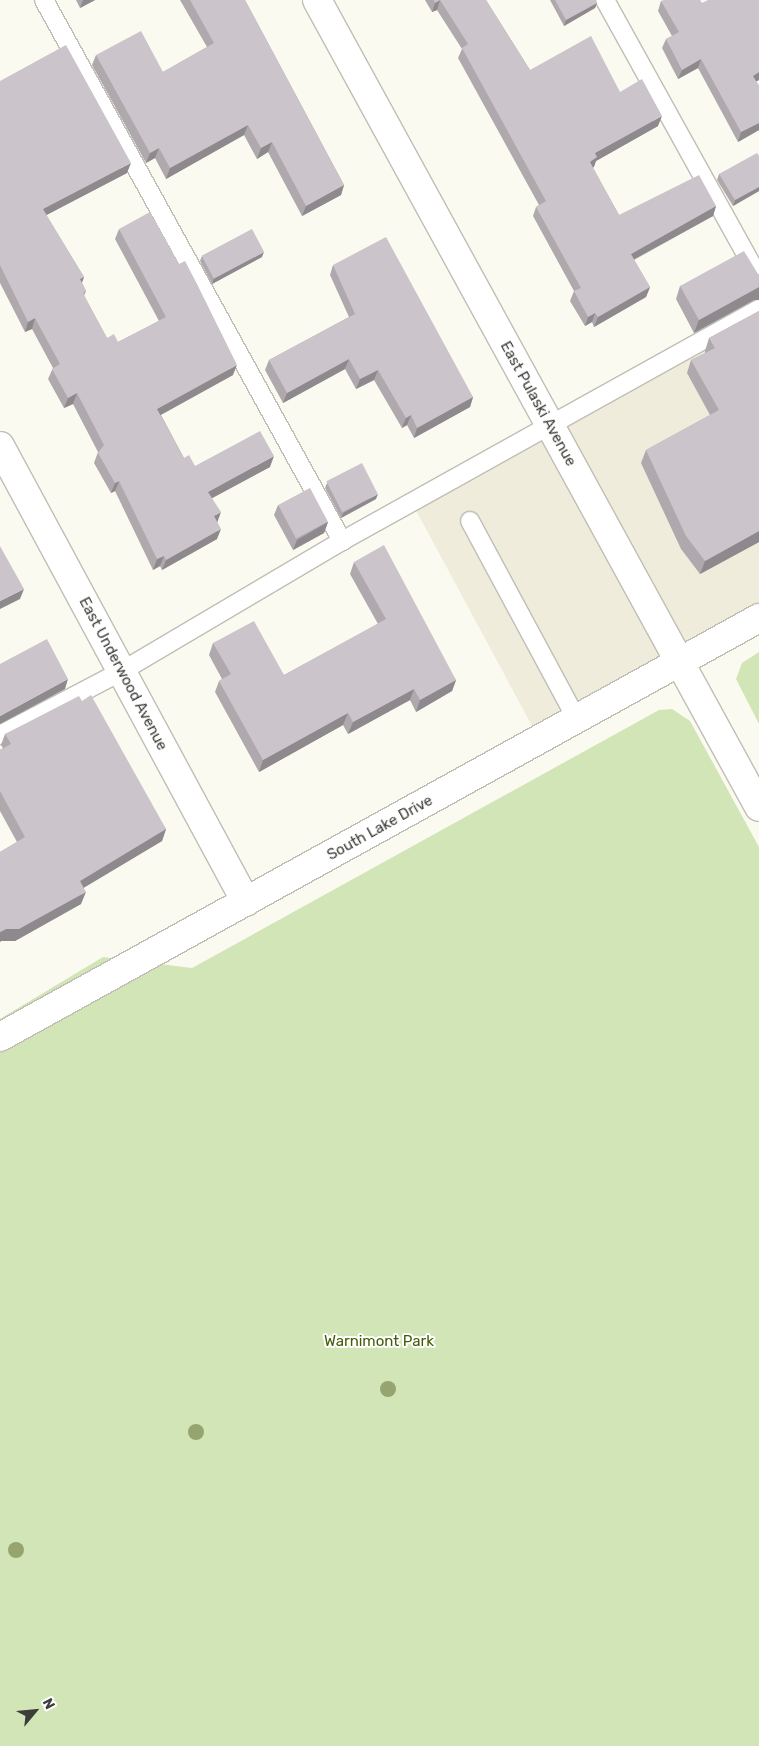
<!DOCTYPE html>
<html>
<head>
<meta charset="utf-8">
<style>
	body { margin:0 }
	#map { position:relative; width:759px; height:1746px; overflow:hidden; background:#fbfaf0; font-family:Rubik,sans-serif }
	div>[style] { position:absolute }
	.built>* { inset:0; background:#f0ecdc }
	.green>* { inset:0; background:#d2e5b7 }
	.roads { filter:drop-shadow(1px 0 #c0beb5) drop-shadow(-1px 0 #c0beb5) drop-shadow(0 1px #c0beb5) drop-shadow(0 -1px #c0beb5) }
	.service>* { height:18px; margin:-9px; padding:0 9px; transform-origin:9px; border-radius:9px; background:#fff }
	.minor>* { height:28px; margin:-14px; padding:0 14px; transform-origin:14px; border-radius:14px; background:#fff }
	.secondary>* { height:28px; margin:-14px; padding:0 14px; transform-origin:14px; border-radius:14px; background:#fff }
	.trees>* { width:16px; height:16px; margin:-8px; border-radius:50%; background:#96a470 }
	.wall>* { inset:0; background:#afa9ae }
	.shaded-wall>* { inset:0; background:#8e898d }
	.building>* { inset:0; background:#cbc4ca; transform-origin:0 0 }
	span { translate:-50% -50%; white-space:nowrap; text-align:center; line-height:1.15; -webkit-text-stroke:4px #fff; paint-order:stroke }
	.street-label { font-size:15px; color:#3d3d39 }
	.park-label { font-size:15px; color:#445d08 }
	.north { position:absolute; left:10px; top:1686px; width:50px; height:50px; -webkit-text-stroke:4px #fff; paint-order:stroke; rotate:62deg; font-size:14px; font-weight:700; line-height:20px; text-align:center; color:#3d3d39 }
	.north::after { content:''; display:block; margin:auto; width:18px; height:22px; background:#3d3d39; clip-path:polygon(50% 0,100% 100%,50% 72%,0 100%) }
</style>
</head>
<body>
<div id="map">
	<div class="built">
		<div style="clip-path:polygon(745px 317px,759px 343px,759px 618px,539px 739px,412px 503px)"></div>
	</div>
	<div class="green">
		<div style="clip-path:polygon(759px 652px,759px 724px,736px 679px,742px 663px)"></div>
		<div style="clip-path:polygon(672px 709px,690px 721px,759px 847px,759px 1746px,0 1746px,0 1019px,103px 957px,192px 968px,659px 710px)"></div>
	</div>
	<div class="roads">
		<div class="service">
			<div style="left:44px;top:0;width:618px;rotate:61.15deg"></div>
			<div style="left:605px;top:0;width:318px;rotate:61deg"></div>
			<div style="left:470px;top:521px;width:224px;rotate:61.7deg"></div>
			<div style="left:0;top:735px;width:138px;rotate:-27.7deg"></div>
			<div style="left:122px;top:671px;width:256px;rotate:-30.6deg"></div>
			<div style="left:342px;top:541px;width:477px;rotate:-29.1deg"></div>
		</div>
		<div class="minor">
			<div style="left:317px;top:0;width:920px;rotate:61.29deg"></div>
			<div style="left:0;top:446px;width:518px;rotate:61.65deg"></div>
		</div>
		<div class="secondary">
			<div style="left:0;top:1037px;width:867px;rotate:-28.9deg"></div>
		</div>
	</div>
	<div class="trees">
		<div style="left:388px;top:1389px"></div>
		<div style="left:196px;top:1432px"></div>
		<div style="left:16px;top:1550px"></div>
	</div>
	<div class="wall">
		<div style="clip-path:polygon(76px 0,95px 0,80px 8px)"></div>
		<div style="clip-path:polygon(180px 0,245px 0,344px 185px,341px 195px,302px 216px,268px 152px,257px 159px,244px 135px,166px 179px,155px 158px,146px 163px,92px 65px,96px 55px,163px 72px,207px 47px)"></div>
		<div style="clip-path:polygon(425px 0,486px 0,530px 70px,620px 92px,658px 126px,596px 161px,593px 168px,619px 215px,716px 206px,713px 216px,634px 260px,650px 287px,646px 297px,594px 327px,592px 322px,585px 326px,570px 301px,574px 291px,533px 216px,536px 207px,539px 205px,458px 58px,462px 49px,437px 10px,432px 12px)"></div>
		<div style="clip-path:polygon(550px 0,595px 0,597px 3px,595px 8px,564px 26px)"></div>
		<div style="clip-path:polygon(759px 0,759px 80px,756px 81px,759px 86px,759px 130px,738px 142px,698px 68px,678px 79px,662px 48px,666px 39px,672px 36px,658px 11px,661px 1px,702px 3px)"></div>
		<div style="clip-path:polygon(0 81px,127px 173px,46px 215px,84px 277px,82px 283px,86px 291px,84px 296px,107px 338px,118px 342px,159px 321px,115px 239px,119px 229px,233px 375px,161px 415px,184px 458px,195px 466px,270px 467px,212px 498px,217px 522px,217px 539px,162px 570px,160px 566px,153px 570px,115px 491px,111px 493px,94px 463px,98px 452px,73px 404px,64px 408px,48px 379px,53px 368px,32px 329px,25px 332px,0 283px)"></div>
		<div style="clip-path:polygon(759px 156px,759px 191px,733px 206px,717px 180px,719px 174px)"></div>
		<div style="clip-path:polygon(202px 256px,262px 257px,212px 284px,200px 261px)"></div>
		<div style="clip-path:polygon(333px 265px,473px 397px,470px 407px,414px 438px,407px 425px,402px 428px,374px 380px,356px 389px,345px 369px,283px 403px,265px 370px,269px 360px,349px 317px,330px 275px)"></div>
		<div style="clip-path:polygon(758px 274px,759px 274px,759px 300px,754px 300px,694px 333px,676px 299px,680px 286px)"></div>
		<div style="clip-path:polygon(759px 311px,759px 542px,700px 574px,681px 549px,641px 463px,646px 450px,710px 415px,687px 373px,691px 360px,705px 353px,705px 351px,709px 338px)"></div>
		<div style="clip-path:polygon(327px 483px,376px 499px,341px 518px,325px 488px)"></div>
		<div style="clip-path:polygon(278px 505px,328px 522px,324px 533px,293px 550px,274px 515px)"></div>
		<div style="clip-path:polygon(354px 562px,456px 680px,452px 691px,416px 712px,410px 700px,348px 734px,343px 725px,259px 772px,215px 692px,219px 681px,222px 679px,209px 655px,213px 643px,284px 675px,378px 624px,350px 574px)"></div>
		<div style="clip-path:polygon(82px 701px,166px 829px,162px 841px,83px 888px,81px 904px,15px 941px,1px 941px,0 942px,0 852px,17px 842px,0 811px,0 750px,3px 748px,1px 745px,5px 734px)"></div>
	</div>
	<div class="shaded-wall">
		<div style="clip-path:polygon(83px 0,95px 0,80px 8px)"></div>
		<div style="clip-path:polygon(440px 0,437px 10px,432px 12px,435px 3px)"></div>
		<div style="clip-path:polygon(597px 3px,595px 8px,564px 26px,566px 20px)"></div>
		<div style="clip-path:polygon(701px 59px,698px 68px,678px 79px,682px 70px)"></div>
		<div style="clip-path:polygon(759px 72px,759px 80px,750px 85px,753px 76px)"></div>
		<div style="clip-path:polygon(662px 116px,658px 126px,596px 161px,594px 167px,586px 171px,590px 162px,595px 153px)"></div>
		<div style="clip-path:polygon(759px 123px,759px 130px,738px 142px,741px 132px)"></div>
		<div style="clip-path:polygon(248px 125px,244px 135px,166px 179px,170px 168px)"></div>
		<div style="clip-path:polygon(272px 142px,268px 152px,257px 159px,261px 148px)"></div>
		<div style="clip-path:polygon(159px 148px,155px 158px,146px 163px,150px 153px)"></div>
		<div style="clip-path:polygon(131px 163px,127px 173px,39px 219px,43px 209px)"></div>
		<div style="clip-path:polygon(344px 185px,341px 195px,302px 216px,306px 206px)"></div>
		<div style="clip-path:polygon(759px 187px,759px 191px,733px 206px,735px 200px)"></div>
		<div style="clip-path:polygon(716px 206px,713px 216px,627px 263px,631px 254px)"></div>
		<div style="clip-path:polygon(264px 252px,262px 257px,212px 284px,214px 278px)"></div>
		<div style="clip-path:polygon(84px 277px,80px 287px,80px 279px)"></div>
		<div style="clip-path:polygon(650px 287px,646px 297px,594px 327px,598px 317px)"></div>
		<div style="clip-path:polygon(759px 287px,759px 300px,754px 300px,694px 333px,699px 320px)"></div>
		<div style="clip-path:polygon(595px 313px,592px 322px,585px 326px,588px 317px)"></div>
		<div style="clip-path:polygon(35px 318px,32px 329px,25px 332px,28px 322px)"></div>
		<div style="clip-path:polygon(349px 359px,345px 369px,283px 403px,287px 393px)"></div>
		<div style="clip-path:polygon(237px 365px,233px 375px,153px 419px,157px 409px)"></div>
		<div style="clip-path:polygon(378px 370px,374px 380px,356px 389px,360px 379px)"></div>
		<div style="clip-path:polygon(77px 393px,73px 404px,64px 408px,68px 398px)"></div>
		<div style="clip-path:polygon(473px 397px,470px 407px,414px 438px,417px 428px)"></div>
		<div style="clip-path:polygon(411px 415px,407px 425px,402px 428px,406px 418px)"></div>
		<div style="clip-path:polygon(274px 456px,270px 467px,205px 502px,208px 492px)"></div>
		<div style="clip-path:polygon(119px 481px,115px 491px,111px 493px,115px 483px)"></div>
		<div style="clip-path:polygon(378px 494px,376px 499px,341px 518px,343px 513px)"></div>
		<div style="clip-path:polygon(221px 512px,217px 523px,214px 516px)"></div>
		<div style="clip-path:polygon(328px 522px,324px 533px,293px 550px,297px 540px)"></div>
		<div style="clip-path:polygon(221px 529px,217px 539px,162px 570px,166px 560px)"></div>
		<div style="clip-path:polygon(759px 531px,759px 542px,700px 574px,705px 561px)"></div>
		<div style="clip-path:polygon(164px 556px,160px 566px,153px 570px,157px 559px)"></div>
		<div style="clip-path:polygon(24px 589px,20px 599px,0 609px,0 601px)"></div>
		<div style="clip-path:polygon(68px 679px,65px 689px,0 724px,0 716px)"></div>
		<div style="clip-path:polygon(456px 680px,452px 691px,416px 712px,420px 700px)"></div>
		<div style="clip-path:polygon(414px 689px,410px 700px,348px 734px,353px 722px)"></div>
		<div style="clip-path:polygon(348px 713px,343px 725px,259px 772px,263px 760px)"></div>
		<div style="clip-path:polygon(166px 829px,162px 841px,75px 893px,80px 881px)"></div>
		<div style="clip-path:polygon(86px 892px,81px 904px,15px 941px,1px 941px,0 942px,0 932px)"></div>
	</div>
	<div class="building">
		<div style="clip-path:polygon(190px 0,245px 0,344px 185px,306px 206px,272px 142px,261px 148px,248px 125px,170px 168px,159px 148px,150px 153px,96px 55px,141px 31px,163px 72px,214px 43px)"></div>
		<div style="clip-path:polygon(434px 0,486px 0,530px 70px,591px 36px,620px 92px,642px 79px,662px 116px,595px 153px,597px 157px,590px 162px,619px 215px,699px 175px,716px 206px,631px 254px,650px 287px,598px 317px,595px 313px,588px 317px,574px 291px,581px 288px,536px 207px,546px 201px,462px 48px,468px 44px,440px 0,435px 3px)"></div>
		<div style="clip-path:polygon(555px 0,595px 0,597px 3px,566px 20px)"></div>
		<div style="clip-path:polygon(664px 0,700px 0,702px 3px,708px 0,759px 0,759px 72px,753px 76px,759px 86px,759px 123px,741px 132px,701px 59px,682px 70px,666px 39px,679px 32px,661px 1px)"></div>
		<div style="clip-path:polygon(66px 45px,131px 163px,43px 209px,84px 277px,80px 279px,86px 291px,83px 293px,107px 338px,114px 334px,118px 342px,166px 317px,119px 229px,150px 212px,179px 264px,185px 261px,197px 284px,237px 365px,157px 409px,184px 458px,189px 455px,195px 466px,260px 431px,274px 456px,208px 492px,221px 512px,214px 516px,221px 529px,166px 560px,164px 556px,157px 559px,119px 481px,115px 483px,98px 453px,104px 445px,77px 393px,68px 398px,52px 369px,60px 364px,35px 318px,28px 322px,0 265px,0 81px)"></div>
		<div style="clip-path:polygon(757px 153px,759px 156px,759px 187px,735px 200px,719px 174px)"></div>
		<div style="left:252px;top:229px;width:26px;height:57px;rotate:62deg"></div>
		<div style="clip-path:polygon(386px 237px,473px 397px,417px 428px,411px 415px,406px 418px,378px 370px,360px 379px,349px 359px,287px 393px,269px 360px,355px 314px,333px 265px)"></div>
		<div style="clip-path:polygon(744px 251px,758px 274px,759px 274px,759px 287px,699px 320px,680px 286px)"></div>
		<div style="clip-path:polygon(759px 311px,759px 531px,705px 561px,686px 536px,646px 450px,719px 410px,691px 360px,715px 348px,709px 338px)"></div>
		<div style="left:362px;top:463px;width:35px;height:40px;rotate:63deg"></div>
		<div style="left:310px;top:488px;width:38px;height:36px;rotate:62deg"></div>
		<div style="clip-path:polygon(384px 545px,456px 680px,420px 700px,414px 689px,353px 722px,348px 713px,263px 760px,219px 681px,231px 674px,213px 643px,254px 621px,284px 675px,386px 619px,354px 562px)"></div>
		<div style="clip-path:polygon(0 546px,24px 589px,0 601px)"></div>
		<div style="clip-path:polygon(47px 639px,68px 679px,0 716px,0 664px)"></div>
		<div style="clip-path:polygon(91px 695px,166px 829px,80px 881px,86px 892px,19px 929px,6px 929px,0 932px,0 852px,25px 837px,0 791px,0 750px,11px 744px,5px 734px,79px 696px,82px 701px)"></div>
	</div>
	<div class="street-label">
		<span style="left:538px;top:404px;rotate:61deg">East Pulaski Avenue</span>
		<span style="left:123px;top:674px;rotate:62deg">East Underwood Avenue</span>
		<span style="left:380px;top:828px;rotate:-29deg">South Lake Drive</span>
	</div>
	<div class="park-label">
		<span style="left:379px;top:1342px">Warnimont Park</span>
	</div>
	<div class="north">N</div>
</div>
</body>
</html>
